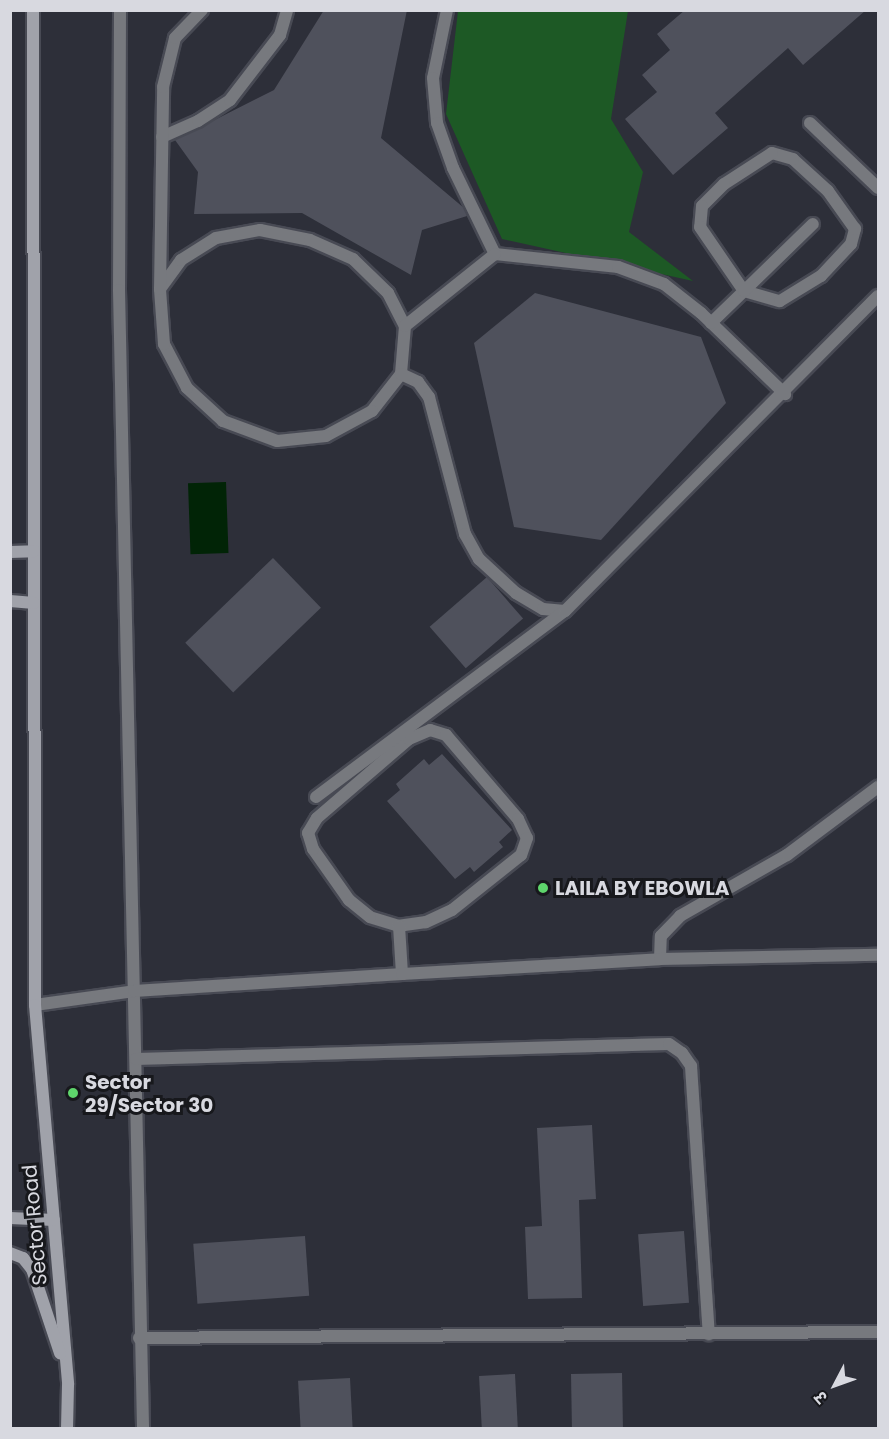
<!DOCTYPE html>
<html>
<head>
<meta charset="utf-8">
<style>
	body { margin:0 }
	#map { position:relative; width:889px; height:1439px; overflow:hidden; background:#2d2f39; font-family:Poppins,"Noto Sans Devanagari",sans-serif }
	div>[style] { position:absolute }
	.green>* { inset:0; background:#1d5925 }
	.water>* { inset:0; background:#012406; transform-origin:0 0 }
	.building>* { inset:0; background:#4f515c; transform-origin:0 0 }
	.roads { filter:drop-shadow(2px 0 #484a54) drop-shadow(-2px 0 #484a54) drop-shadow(0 2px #484a54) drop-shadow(0 -2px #484a54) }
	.street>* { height:12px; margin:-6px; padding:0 6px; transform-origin:6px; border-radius:6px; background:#77797e }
	.secondary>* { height:12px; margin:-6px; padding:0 6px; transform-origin:6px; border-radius:6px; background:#a0a2aa }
	.dots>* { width:16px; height:16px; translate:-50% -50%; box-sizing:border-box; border:3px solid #17181c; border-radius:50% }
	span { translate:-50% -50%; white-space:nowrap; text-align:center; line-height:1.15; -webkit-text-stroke:6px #17181c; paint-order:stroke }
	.poi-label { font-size:20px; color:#d8d9e0; font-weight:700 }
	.left { translate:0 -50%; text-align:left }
	.street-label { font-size:20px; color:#d8d9e0 }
	.frame { position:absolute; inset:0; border:12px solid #d8d9e0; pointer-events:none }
	.north { position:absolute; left:805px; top:1355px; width:60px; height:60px; -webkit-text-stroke:4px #17181c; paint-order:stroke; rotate:229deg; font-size:16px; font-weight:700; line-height:24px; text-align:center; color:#d8d9e0 }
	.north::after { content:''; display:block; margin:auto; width:21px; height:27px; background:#d8d9e0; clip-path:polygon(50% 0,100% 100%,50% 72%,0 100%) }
</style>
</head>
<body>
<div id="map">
	<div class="green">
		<div style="clip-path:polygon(458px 11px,628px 11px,611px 119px,643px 172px,629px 232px,693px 281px,502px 239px,446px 114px)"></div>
	</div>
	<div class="water">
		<div style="left:226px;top:482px;width:71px;height:38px;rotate:88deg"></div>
	</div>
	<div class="building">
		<div style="clip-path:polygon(324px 10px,407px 10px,381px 138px,464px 208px,467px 216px,422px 230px,411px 275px,302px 213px,194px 214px,198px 172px,175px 140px,274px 90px)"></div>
		<div style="clip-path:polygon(685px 10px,866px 10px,803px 65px,788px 48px,715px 113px,728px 128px,673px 175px,625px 119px,657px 92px,642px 75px,670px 50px,657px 34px)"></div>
		<div style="clip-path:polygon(535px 293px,701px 337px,726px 403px,601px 540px,514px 527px,474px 343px)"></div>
		<div style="left:273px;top:558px;width:69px;height:122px;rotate:46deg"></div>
		<div style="left:487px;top:577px;width:55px;height:76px;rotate:49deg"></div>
		<div style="clip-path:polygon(442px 754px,512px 830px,499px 842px,503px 847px,474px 872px,470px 867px,455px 879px,387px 801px,400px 790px,396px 784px,424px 759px,429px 765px)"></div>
		<div style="clip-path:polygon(592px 1125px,596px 1199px,579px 1200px,582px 1298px,528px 1299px,525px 1227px,542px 1226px,537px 1128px)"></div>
		<div style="left:684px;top:1231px;width:72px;height:46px;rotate:86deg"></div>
		<div style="left:305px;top:1236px;width:60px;height:112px;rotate:86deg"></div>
		<div style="left:622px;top:1373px;width:55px;height:51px;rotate:89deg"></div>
		<div style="left:515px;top:1374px;width:54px;height:36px;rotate:87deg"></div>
		<div style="left:350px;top:1378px;width:50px;height:52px;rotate:87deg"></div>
	</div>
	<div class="roads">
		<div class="street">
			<div style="left:120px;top:10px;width:280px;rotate:90.2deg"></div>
			<div style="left:119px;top:290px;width:1138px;rotate:88.79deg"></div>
			<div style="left:447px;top:10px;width:69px;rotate:101.6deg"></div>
			<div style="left:433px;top:78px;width:45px;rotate:84.9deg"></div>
			<div style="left:437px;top:123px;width:48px;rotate:70.4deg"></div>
			<div style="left:453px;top:168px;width:96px;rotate:64deg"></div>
			<div style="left:495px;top:254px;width:124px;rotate:6deg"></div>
			<div style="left:618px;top:267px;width:49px;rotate:20.3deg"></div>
			<div style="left:664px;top:284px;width:47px;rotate:38.1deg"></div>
			<div style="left:701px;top:313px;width:117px;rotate:44deg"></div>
			<div style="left:810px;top:123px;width:94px;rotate:43.7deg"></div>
			<div style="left:162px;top:137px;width:39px;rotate:-24deg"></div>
			<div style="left:198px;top:121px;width:38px;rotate:-33deg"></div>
			<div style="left:230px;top:100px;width:82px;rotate:-52.4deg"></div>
			<div style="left:280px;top:35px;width:26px;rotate:-74deg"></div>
			<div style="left:160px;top:289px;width:36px;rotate:-54deg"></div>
			<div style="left:181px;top:260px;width:41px;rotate:-32.2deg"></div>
			<div style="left:216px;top:238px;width:45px;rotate:-10.3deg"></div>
			<div style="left:260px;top:230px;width:51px;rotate:11.3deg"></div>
			<div style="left:310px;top:240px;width:47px;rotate:23.8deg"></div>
			<div style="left:353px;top:259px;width:49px;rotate:44.2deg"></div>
			<div style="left:388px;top:293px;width:37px;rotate:63deg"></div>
			<div style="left:405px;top:326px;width:48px;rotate:94.8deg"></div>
			<div style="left:401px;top:374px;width:47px;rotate:128.1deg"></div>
			<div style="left:372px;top:411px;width:52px;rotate:151.5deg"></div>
			<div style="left:326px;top:436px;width:49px;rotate:174.2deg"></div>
			<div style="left:277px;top:441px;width:58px;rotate:-159.7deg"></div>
			<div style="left:223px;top:421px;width:49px;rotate:-137.5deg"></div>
			<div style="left:187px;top:388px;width:50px;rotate:-117.6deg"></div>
			<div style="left:164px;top:344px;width:55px;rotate:-94.2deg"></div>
			<div style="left:160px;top:289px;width:202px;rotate:-89.1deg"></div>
			<div style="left:163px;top:87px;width:50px;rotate:-76.2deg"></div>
			<div style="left:175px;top:38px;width:39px;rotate:-46deg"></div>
			<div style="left:711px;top:323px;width:46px;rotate:-44.1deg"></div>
			<div style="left:744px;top:291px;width:37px;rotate:16deg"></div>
			<div style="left:780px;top:301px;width:48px;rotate:-31.4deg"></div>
			<div style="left:821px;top:276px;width:44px;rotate:-46.8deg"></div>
			<div style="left:851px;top:244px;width:16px;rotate:-75deg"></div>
			<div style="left:855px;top:229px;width:47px;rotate:-125.4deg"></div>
			<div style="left:828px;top:191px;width:47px;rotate:-137.6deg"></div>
			<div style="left:793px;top:159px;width:22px;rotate:-164deg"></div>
			<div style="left:772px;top:153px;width:57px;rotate:147.1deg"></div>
			<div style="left:724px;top:184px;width:31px;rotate:135deg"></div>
			<div style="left:702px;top:206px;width:21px;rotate:95deg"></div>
			<div style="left:700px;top:227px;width:78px;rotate:55.5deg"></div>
			<div style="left:744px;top:291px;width:96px;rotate:-44.2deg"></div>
			<div style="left:405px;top:326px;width:115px;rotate:-38.7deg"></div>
			<div style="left:401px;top:374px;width:19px;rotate:25deg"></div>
			<div style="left:418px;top:382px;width:19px;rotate:54deg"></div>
			<div style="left:429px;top:397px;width:142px;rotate:75.3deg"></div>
			<div style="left:465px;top:534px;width:29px;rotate:61deg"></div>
			<div style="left:479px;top:559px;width:50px;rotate:42.6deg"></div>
			<div style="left:516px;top:593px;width:31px;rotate:31deg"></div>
			<div style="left:543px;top:609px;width:22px;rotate:5deg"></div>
			<div style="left:430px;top:730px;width:17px;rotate:17deg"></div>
			<div style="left:446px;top:735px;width:111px;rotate:49.4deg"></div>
			<div style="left:518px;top:819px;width:21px;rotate:65deg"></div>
			<div style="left:527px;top:838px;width:18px;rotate:109deg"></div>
			<div style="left:521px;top:855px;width:88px;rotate:141.4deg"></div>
			<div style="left:452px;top:910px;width:29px;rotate:155deg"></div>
			<div style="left:426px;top:922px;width:27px;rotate:172deg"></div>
			<div style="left:399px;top:926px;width:30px;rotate:-163deg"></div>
			<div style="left:370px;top:917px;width:27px;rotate:-141deg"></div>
			<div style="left:349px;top:900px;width:62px;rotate:-125.2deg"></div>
			<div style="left:313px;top:849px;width:17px;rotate:-107deg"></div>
			<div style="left:308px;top:833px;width:17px;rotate:-59deg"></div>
			<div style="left:317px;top:818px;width:121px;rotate:-40.7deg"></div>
			<div style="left:409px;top:739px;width:23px;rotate:-23deg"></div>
			<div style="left:316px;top:797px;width:311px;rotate:-36.8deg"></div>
			<div style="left:565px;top:611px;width:444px;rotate:-45.2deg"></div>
			<div style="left:399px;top:926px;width:48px;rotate:86.4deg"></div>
			<div style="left:660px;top:959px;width:23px;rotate:-88deg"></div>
			<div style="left:661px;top:936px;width:28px;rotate:-46deg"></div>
			<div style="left:680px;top:916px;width:123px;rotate:-29.7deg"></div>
			<div style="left:787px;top:855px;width:114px;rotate:-36.8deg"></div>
			<div style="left:35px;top:1005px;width:100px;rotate:-8deg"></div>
			<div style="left:134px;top:991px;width:269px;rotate:-3.6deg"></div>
			<div style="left:402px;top:974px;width:258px;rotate:-3.3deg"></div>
			<div style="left:660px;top:959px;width:218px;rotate:-1.1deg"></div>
			<div style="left:136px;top:1059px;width:533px;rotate:-1.61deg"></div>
			<div style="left:669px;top:1044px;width:16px;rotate:35deg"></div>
			<div style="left:682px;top:1053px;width:16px;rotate:55deg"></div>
			<div style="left:691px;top:1066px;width:269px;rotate:86.2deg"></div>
			<div style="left:139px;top:1338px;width:739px;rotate:-0.47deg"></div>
		</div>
		<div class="secondary">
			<div style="left:33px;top:10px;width:995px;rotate:89.88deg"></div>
			<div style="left:35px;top:1005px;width:381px;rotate:85deg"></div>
			<div style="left:68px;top:1385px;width:43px;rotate:91.3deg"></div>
			<div style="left:10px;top:552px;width:24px;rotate:-2deg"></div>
			<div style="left:10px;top:601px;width:24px;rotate:5deg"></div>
			<div style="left:10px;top:1218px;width:44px;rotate:2.6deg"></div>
			<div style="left:10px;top:1253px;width:14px;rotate:21deg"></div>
			<div style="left:23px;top:1258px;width:14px;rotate:51deg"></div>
			<div style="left:32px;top:1269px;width:89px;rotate:71.6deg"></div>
		</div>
	</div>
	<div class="dots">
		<div style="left:543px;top:888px;background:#5ed56c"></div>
		<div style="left:73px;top:1093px;background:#5ed56c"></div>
	</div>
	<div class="poi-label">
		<span class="left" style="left:555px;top:888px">LAILA BY EBOWLA</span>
		<span class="left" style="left:85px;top:1094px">Sector<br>29/Sector 30</span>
	</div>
	<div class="street-label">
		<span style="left:35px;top:1225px;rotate:-95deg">Sector Road</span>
	</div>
	<div class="frame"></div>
	<div class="north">उ</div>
</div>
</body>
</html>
